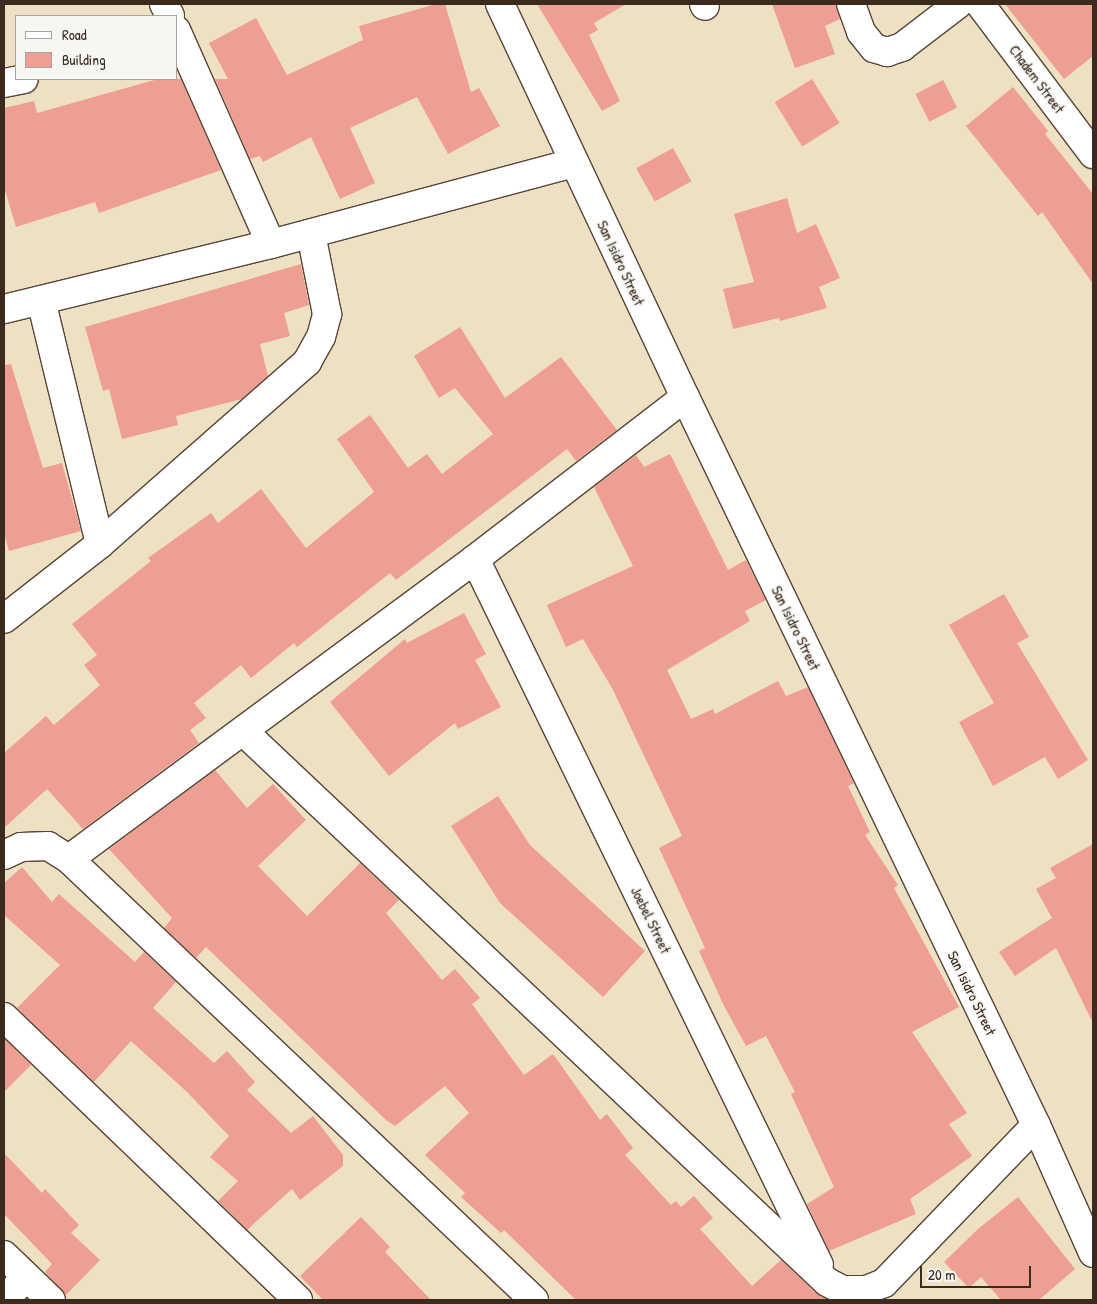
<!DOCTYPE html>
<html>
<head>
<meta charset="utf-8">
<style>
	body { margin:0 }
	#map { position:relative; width:1097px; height:1304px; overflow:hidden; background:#eee0c2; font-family:"Patrick Hand",sans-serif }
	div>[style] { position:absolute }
	.building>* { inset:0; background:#ef9e94; transform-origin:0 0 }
	.roads { filter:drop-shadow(1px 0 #564537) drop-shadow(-1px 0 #564537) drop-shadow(0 1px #564537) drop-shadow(0 -1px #564537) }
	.minor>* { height:28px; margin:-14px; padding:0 14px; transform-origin:14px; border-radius:14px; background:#fff }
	span { translate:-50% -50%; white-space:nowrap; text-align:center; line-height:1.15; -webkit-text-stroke:4px #f6f6f2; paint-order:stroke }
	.street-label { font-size:15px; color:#3b2a1e }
	.frame { position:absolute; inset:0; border:5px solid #3b2a1e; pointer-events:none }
	.legend { position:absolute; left:15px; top:15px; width:162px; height:65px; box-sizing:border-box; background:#f6f6f2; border:1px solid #aba49d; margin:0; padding:6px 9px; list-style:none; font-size:15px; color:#3b2a1e }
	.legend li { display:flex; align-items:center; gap:10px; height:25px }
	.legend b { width:25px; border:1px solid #aba49d }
	.scale { position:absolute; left:920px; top:1266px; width:111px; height:22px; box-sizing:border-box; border:2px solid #3b2a1e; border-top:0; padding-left:6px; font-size:15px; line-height:18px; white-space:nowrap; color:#3b2a1e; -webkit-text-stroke:4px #f6f6f2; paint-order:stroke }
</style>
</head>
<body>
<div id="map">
	<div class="building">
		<div style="clip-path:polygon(436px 4px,445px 4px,471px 92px,479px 88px,500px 126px,448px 154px,417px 97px,350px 128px,375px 183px,340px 199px,311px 137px,263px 162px,260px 156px,250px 159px,215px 79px,228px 79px,209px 43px,256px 18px,287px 75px,363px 40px,359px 26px)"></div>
		<div style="clip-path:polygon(537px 4px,626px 4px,594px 23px,598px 30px,589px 35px,620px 101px,602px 111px)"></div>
		<div style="clip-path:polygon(772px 4px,836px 4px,840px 19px,825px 26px,835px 54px,795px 68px)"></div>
		<div style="clip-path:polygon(1005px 4px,1093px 4px,1093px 56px,1064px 79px)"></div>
		<div style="clip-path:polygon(158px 79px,181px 79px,221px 170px,99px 213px,95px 202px,16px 227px,4px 187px,4px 108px,34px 101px,37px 113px)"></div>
		<div style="left:812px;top:79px;width:52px;height:44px;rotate:58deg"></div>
		<div style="left:943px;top:80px;width:31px;height:31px;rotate:63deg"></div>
		<div style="clip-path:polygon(1013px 87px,1048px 131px,1045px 134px,1093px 194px,1093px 284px,1042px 212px,1038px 216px,966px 126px)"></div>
		<div style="left:673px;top:148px;width:38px;height:42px;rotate:61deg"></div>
		<div style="clip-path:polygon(787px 198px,797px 233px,816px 224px,840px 278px,819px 287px,827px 308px,780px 321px,779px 318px,733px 329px,723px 289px,754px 282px,734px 214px)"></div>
		<div style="clip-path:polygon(301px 264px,309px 305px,284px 313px,290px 336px,260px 344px,268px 376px,242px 399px,176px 416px,178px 425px,122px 439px,109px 389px,103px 391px,85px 327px)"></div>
		<div style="clip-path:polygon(460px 327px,505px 398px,561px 357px,617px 430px,576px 461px,567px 449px,396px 580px,390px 573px,297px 647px,294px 643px,251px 678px,241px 665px,194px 703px,206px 718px,190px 730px,199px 743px,83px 829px,47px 789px,4px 828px,4px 753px,46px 716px,54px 725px,100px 685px,84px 665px,97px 655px,72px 624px,151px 561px,148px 558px,211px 513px,218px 523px,261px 489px,306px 548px,374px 492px,337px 439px,370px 415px,408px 468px,427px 454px,442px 474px,493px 434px,455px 388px,439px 398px,414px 356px)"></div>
		<div style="clip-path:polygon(11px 364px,43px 468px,62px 463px,81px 531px,9px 551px,4px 533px,4px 365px)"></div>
		<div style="clip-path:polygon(670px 454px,728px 570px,746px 560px,766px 600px,745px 611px,750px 621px,667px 670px,691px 719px,713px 709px,715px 714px,778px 681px,786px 696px,808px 687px,854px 783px,848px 786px,870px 832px,865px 835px,898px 885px,894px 888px,959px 1007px,912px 1032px,967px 1113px,949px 1124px,972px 1156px,910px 1199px,916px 1214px,829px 1251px,807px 1204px,834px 1187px,791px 1094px,795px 1092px,766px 1036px,746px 1046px,724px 1006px,699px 951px,705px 948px,659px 848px,682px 836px,613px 690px,583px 639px,566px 647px,547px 605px,633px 566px,594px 487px,636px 455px,644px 467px)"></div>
		<div style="clip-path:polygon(1004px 594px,1029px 637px,1017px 643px,1088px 760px,1058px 779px,1045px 757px,993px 786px,959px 722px,994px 703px,949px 625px)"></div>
		<div style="clip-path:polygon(464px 613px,486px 654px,475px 660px,501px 707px,458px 729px,455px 723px,389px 776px,330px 702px,405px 639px,407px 643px)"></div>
		<div style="clip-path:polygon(215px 770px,247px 808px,273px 784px,306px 820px,258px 866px,307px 916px,360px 863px,399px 900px,386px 913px,442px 980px,455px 969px,480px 998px,472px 1004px,524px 1075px,553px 1054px,600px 1120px,607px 1114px,633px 1148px,625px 1155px,671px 1205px,676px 1201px,681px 1207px,694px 1196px,713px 1218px,700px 1229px,752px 1286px,781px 1260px,816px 1293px,829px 1300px,576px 1300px,504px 1230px,501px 1233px,461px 1197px,465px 1193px,425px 1155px,469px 1113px,445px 1086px,395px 1126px,386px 1120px,206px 947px,196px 958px,164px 928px,172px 918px,109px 849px)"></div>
		<div style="clip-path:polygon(498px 796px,530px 845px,645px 951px,603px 997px,500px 903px,451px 826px)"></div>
		<div style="clip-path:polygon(1093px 844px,1093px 1023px,1056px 948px,1015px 976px,999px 952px,1052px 918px,1036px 889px,1056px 878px,1050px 868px)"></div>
		<div style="clip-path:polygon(22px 867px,52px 902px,59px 894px,135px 962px,144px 952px,176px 982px,153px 1008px,214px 1063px,227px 1051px,255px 1082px,247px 1090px,291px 1133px,313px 1116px,343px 1155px,343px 1166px,300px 1200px,292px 1189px,247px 1230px,218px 1201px,238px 1181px,210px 1157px,229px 1136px,187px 1092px,131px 1041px,94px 1082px,17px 1008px,60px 965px,4px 915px,4px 883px)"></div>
		<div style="clip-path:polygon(4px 1038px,31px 1065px,4px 1092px)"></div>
		<div style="clip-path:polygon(4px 1153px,42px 1193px,45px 1189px,79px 1225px,71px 1233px,100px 1260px,66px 1295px,45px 1272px,52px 1264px,4px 1214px)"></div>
		<div style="clip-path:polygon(1018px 1197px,1075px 1269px,1039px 1300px,1001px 1300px,981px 1277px,969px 1288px,944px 1262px,978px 1229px)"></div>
		<div style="clip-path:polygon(361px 1217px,390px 1247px,385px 1252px,431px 1300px,323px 1300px,300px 1276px)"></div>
	</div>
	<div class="roads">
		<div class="minor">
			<div style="left:164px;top:4px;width:13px;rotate:63deg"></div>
			<div style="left:500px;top:4px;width:434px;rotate:64.8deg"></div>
			<div style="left:685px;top:397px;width:808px;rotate:64.26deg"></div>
			<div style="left:1036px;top:1125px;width:140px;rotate:66deg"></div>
			<div style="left:704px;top:4px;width:2px;rotate:63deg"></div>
			<div style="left:851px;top:4px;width:30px;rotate:70deg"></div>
			<div style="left:861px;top:32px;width:21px;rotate:51deg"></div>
			<div style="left:874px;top:48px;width:14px;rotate:17deg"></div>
			<div style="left:887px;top:52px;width:16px;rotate:-18deg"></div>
			<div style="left:902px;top:47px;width:71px;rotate:-37.5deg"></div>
			<div style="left:980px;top:4px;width:188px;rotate:53deg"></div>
			<div style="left:176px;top:30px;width:234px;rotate:66.1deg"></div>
			<div style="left:4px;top:83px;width:20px;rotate:-11deg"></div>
			<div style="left:41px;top:300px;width:251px;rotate:76.4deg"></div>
			<div style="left:4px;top:309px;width:275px;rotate:-13.7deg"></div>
			<div style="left:271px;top:244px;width:313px;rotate:-15deg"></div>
			<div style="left:475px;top:559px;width:785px;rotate:64.02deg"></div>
			<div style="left:4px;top:619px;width:122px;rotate:-38deg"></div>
			<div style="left:100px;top:544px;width:276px;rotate:-41.3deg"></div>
			<div style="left:307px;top:362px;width:29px;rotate:-61deg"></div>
			<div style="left:321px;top:337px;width:24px;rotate:-75deg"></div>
			<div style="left:327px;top:314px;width:82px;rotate:-101.3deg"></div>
			<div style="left:244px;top:732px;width:801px;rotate:43.33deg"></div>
			<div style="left:827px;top:1282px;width:18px;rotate:27deg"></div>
			<div style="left:843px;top:1290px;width:23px"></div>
			<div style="left:866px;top:1290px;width:19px;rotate:-21deg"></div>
			<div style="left:884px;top:1283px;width:219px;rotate:-46.1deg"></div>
			<div style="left:4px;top:855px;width:19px;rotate:-25deg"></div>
			<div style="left:21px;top:847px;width:27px;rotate:-2deg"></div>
			<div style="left:48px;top:846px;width:25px;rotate:32deg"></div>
			<div style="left:69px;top:859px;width:641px;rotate:43.48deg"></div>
			<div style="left:69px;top:859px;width:505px;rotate:-36.46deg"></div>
			<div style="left:475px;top:559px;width:265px;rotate:-37.6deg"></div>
			<div style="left:4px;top:1017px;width:408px;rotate:43.9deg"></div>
			<div style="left:4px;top:1255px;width:65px;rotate:43.8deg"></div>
			<div style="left:4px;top:1300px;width:32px;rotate:-46deg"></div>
		</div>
	</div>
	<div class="street-label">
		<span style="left:1037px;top:79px;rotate:53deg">Chadem Street</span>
		<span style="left:621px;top:263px;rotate:65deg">San Isidro Street</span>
		<span style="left:796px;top:628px;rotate:64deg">San Isidro Street</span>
		<span style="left:651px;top:920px;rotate:64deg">Joebel Street</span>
		<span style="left:972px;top:993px;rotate:64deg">San Isidro Street</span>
	</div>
	<div class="frame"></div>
	<ul class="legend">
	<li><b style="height:6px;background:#fff"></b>Road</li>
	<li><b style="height:14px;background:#ef9e94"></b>Building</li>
	</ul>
	<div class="scale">20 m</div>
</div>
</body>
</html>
